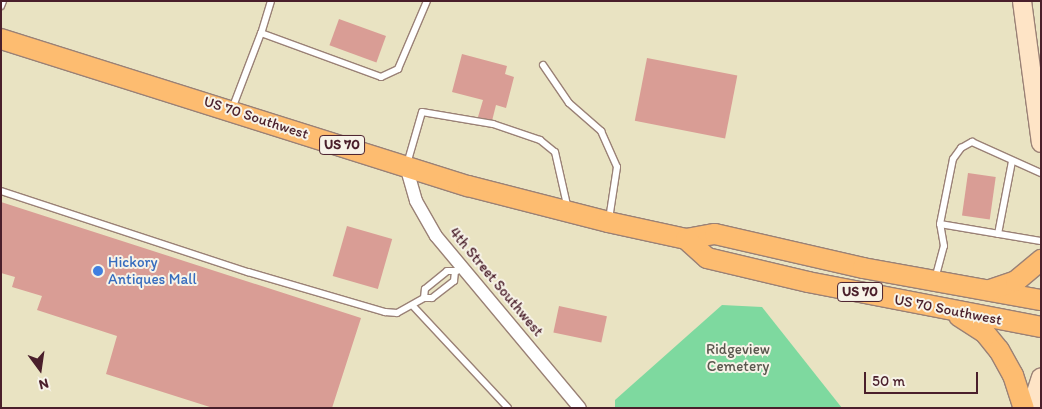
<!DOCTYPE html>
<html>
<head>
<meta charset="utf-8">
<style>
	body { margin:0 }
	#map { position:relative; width:1042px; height:409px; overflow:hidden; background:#e9e3c2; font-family:Itim,sans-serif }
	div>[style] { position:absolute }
	.green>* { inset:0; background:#7ed99f }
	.building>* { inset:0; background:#d99d95; transform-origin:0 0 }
	.roads { filter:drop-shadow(1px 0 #9a8176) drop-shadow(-1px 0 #9a8176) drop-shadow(0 1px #9a8176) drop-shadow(0 -1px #9a8176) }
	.service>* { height:6px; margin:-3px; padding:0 3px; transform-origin:3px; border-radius:3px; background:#fff }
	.minor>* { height:12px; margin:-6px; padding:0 6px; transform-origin:6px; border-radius:6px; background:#fff }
	.secondary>* { height:18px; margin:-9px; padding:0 9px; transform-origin:9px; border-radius:9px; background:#fee4c6 }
	.primary>* { height:20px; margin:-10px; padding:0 10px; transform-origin:10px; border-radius:10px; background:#fdbc70 }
	.dots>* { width:14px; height:14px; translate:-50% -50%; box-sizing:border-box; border:2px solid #f7f3e8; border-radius:50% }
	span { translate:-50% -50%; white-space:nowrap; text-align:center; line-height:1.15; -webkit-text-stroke:4px #f7f3e8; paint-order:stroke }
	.shield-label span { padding:1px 4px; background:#f7f3e8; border:1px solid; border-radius:4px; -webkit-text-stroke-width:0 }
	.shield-label { font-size:14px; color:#4a1f2b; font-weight:700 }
	.street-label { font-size:15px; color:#4a1f2b }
	.shop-label { font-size:15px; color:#366cbe }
	.left { translate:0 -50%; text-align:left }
	.park-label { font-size:15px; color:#5a574e }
	.frame { position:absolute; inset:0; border:2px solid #4a1f2b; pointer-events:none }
	.north { position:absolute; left:15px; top:344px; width:50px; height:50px; -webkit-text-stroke:4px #f7f3e8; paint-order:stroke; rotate:166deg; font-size:14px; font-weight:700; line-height:20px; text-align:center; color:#4a1f2b }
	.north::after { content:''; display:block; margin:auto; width:18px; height:22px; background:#4a1f2b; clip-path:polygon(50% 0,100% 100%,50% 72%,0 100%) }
	.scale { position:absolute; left:864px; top:372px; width:114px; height:22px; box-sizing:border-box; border:2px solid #4a1f2b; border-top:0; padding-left:6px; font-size:15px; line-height:18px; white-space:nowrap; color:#4a1f2b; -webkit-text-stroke:4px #f7f3e8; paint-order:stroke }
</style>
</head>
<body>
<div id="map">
	<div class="green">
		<div style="clip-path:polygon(722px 305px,762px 307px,842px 408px,615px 408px,615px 400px)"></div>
	</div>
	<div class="building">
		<div style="left:339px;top:19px;width:50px;height:28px;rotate:20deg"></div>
		<div style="clip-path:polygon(462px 54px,507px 66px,505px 74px,514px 77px,506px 108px,496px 105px,492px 121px,478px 117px,483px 100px,452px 92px)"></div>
		<div style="left:647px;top:58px;width:92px;height:64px;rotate:11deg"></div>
		<div style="left:968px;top:173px;width:28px;height:43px;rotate:8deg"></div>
		<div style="clip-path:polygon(1px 202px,361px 318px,332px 408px,213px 408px,106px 374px,117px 336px,37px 310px,42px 296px,12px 287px,15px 277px,1px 273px)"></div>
		<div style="left:347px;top:226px;width:47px;height:52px;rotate:16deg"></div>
		<div style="left:559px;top:306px;width:49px;height:27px;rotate:12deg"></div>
	</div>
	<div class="roads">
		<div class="service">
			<div style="left:271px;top:1px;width:34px;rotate:107deg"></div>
			<div style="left:261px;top:33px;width:128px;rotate:20.1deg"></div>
			<div style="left:381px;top:77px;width:19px;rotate:-25deg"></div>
			<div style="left:398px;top:69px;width:74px;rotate:-66.9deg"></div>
			<div style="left:1px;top:6px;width:5px;rotate:-68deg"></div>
			<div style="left:543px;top:65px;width:46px;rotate:55.6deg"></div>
			<div style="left:569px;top:103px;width:43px;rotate:41.2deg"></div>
			<div style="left:601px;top:131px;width:39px;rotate:66deg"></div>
			<div style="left:617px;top:167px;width:53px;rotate:98.7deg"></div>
			<div style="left:232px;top:109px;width:81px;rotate:-69.1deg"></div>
			<div style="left:407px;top:164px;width:54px;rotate:-73.9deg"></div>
			<div style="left:422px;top:112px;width:72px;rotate:9.6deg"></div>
			<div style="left:493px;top:124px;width:50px;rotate:18.8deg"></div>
			<div style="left:540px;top:140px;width:19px;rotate:39deg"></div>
			<div style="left:555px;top:152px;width:58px;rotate:77.2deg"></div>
			<div style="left:1px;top:191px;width:260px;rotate:18.2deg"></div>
			<div style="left:248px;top:272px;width:143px;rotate:16.3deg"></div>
			<div style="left:385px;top:312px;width:12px;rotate:5deg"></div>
			<div style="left:397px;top:313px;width:31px;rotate:-29deg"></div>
			<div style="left:424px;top:298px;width:8px"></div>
			<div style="left:432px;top:298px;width:28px;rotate:-38deg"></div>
			<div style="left:454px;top:281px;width:9px;rotate:-84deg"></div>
			<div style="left:940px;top:224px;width:102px;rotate:9.6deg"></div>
			<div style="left:998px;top:234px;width:74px;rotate:-79.1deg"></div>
			<div style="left:935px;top:279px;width:34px;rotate:-75deg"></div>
			<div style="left:944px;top:246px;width:22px;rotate:-100deg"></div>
			<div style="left:940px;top:224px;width:66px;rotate:-78.7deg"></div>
			<div style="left:953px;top:159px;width:14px;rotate:-54deg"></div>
			<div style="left:961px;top:148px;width:13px;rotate:-29deg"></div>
			<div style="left:972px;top:142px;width:76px;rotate:24.2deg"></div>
			<div style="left:424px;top:298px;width:9px;rotate:-84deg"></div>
			<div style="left:425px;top:289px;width:28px;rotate:-39deg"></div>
			<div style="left:447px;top:271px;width:10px"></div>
			<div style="left:413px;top:306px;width:139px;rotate:47deg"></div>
		</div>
		<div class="minor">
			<div style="left:406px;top:166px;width:36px;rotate:74deg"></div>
			<div style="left:416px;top:201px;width:40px;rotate:60.3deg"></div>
			<div style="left:436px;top:236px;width:224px;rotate:50.1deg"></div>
		</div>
		<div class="secondary">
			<div style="left:1022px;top:1px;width:143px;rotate:82.4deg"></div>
			<div style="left:1031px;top:408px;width:32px;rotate:-72deg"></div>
		</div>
		<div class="primary">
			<div style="left:1px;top:39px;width:490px;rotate:17.5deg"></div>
			<div style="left:468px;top:186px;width:145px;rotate:14.4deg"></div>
			<div style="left:608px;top:222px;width:80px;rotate:12.3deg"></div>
			<div style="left:686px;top:239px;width:29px;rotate:-10deg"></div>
			<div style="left:715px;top:234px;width:152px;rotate:12.9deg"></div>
			<div style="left:863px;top:268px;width:181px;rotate:10.2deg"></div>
			<div style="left:686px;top:239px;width:28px;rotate:42deg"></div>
			<div style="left:707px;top:258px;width:104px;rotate:13.4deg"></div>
			<div style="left:808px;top:282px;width:237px;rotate:10.9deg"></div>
			<div style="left:990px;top:290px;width:28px;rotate:-19deg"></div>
			<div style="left:1016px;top:281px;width:33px;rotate:-40deg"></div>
			<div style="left:959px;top:316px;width:31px;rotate:33deg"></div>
			<div style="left:985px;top:333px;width:22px;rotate:51deg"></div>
			<div style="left:999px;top:350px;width:29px;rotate:61deg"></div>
			<div style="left:1013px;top:375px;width:35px;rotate:72deg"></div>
		</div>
	</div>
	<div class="dots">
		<div style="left:98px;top:271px;background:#3f7fe0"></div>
	</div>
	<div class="shield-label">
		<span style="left:342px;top:145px">US 70</span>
		<span style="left:860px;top:292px">US 70</span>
	</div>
	<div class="street-label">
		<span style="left:256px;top:118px;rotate:18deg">US 70 Southwest</span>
		<span style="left:496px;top:282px;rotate:50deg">4th Street Southwest</span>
		<span style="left:948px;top:310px;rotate:11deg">US 70 Southwest</span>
	</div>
	<div class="shop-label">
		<span class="left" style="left:108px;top:271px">Hickory<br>Antiques Mall</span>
	</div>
	<div class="park-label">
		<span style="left:738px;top:358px">Ridgeview<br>Cemetery</span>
	</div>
	<div class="frame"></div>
	<div class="north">N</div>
	<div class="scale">50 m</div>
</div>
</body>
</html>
